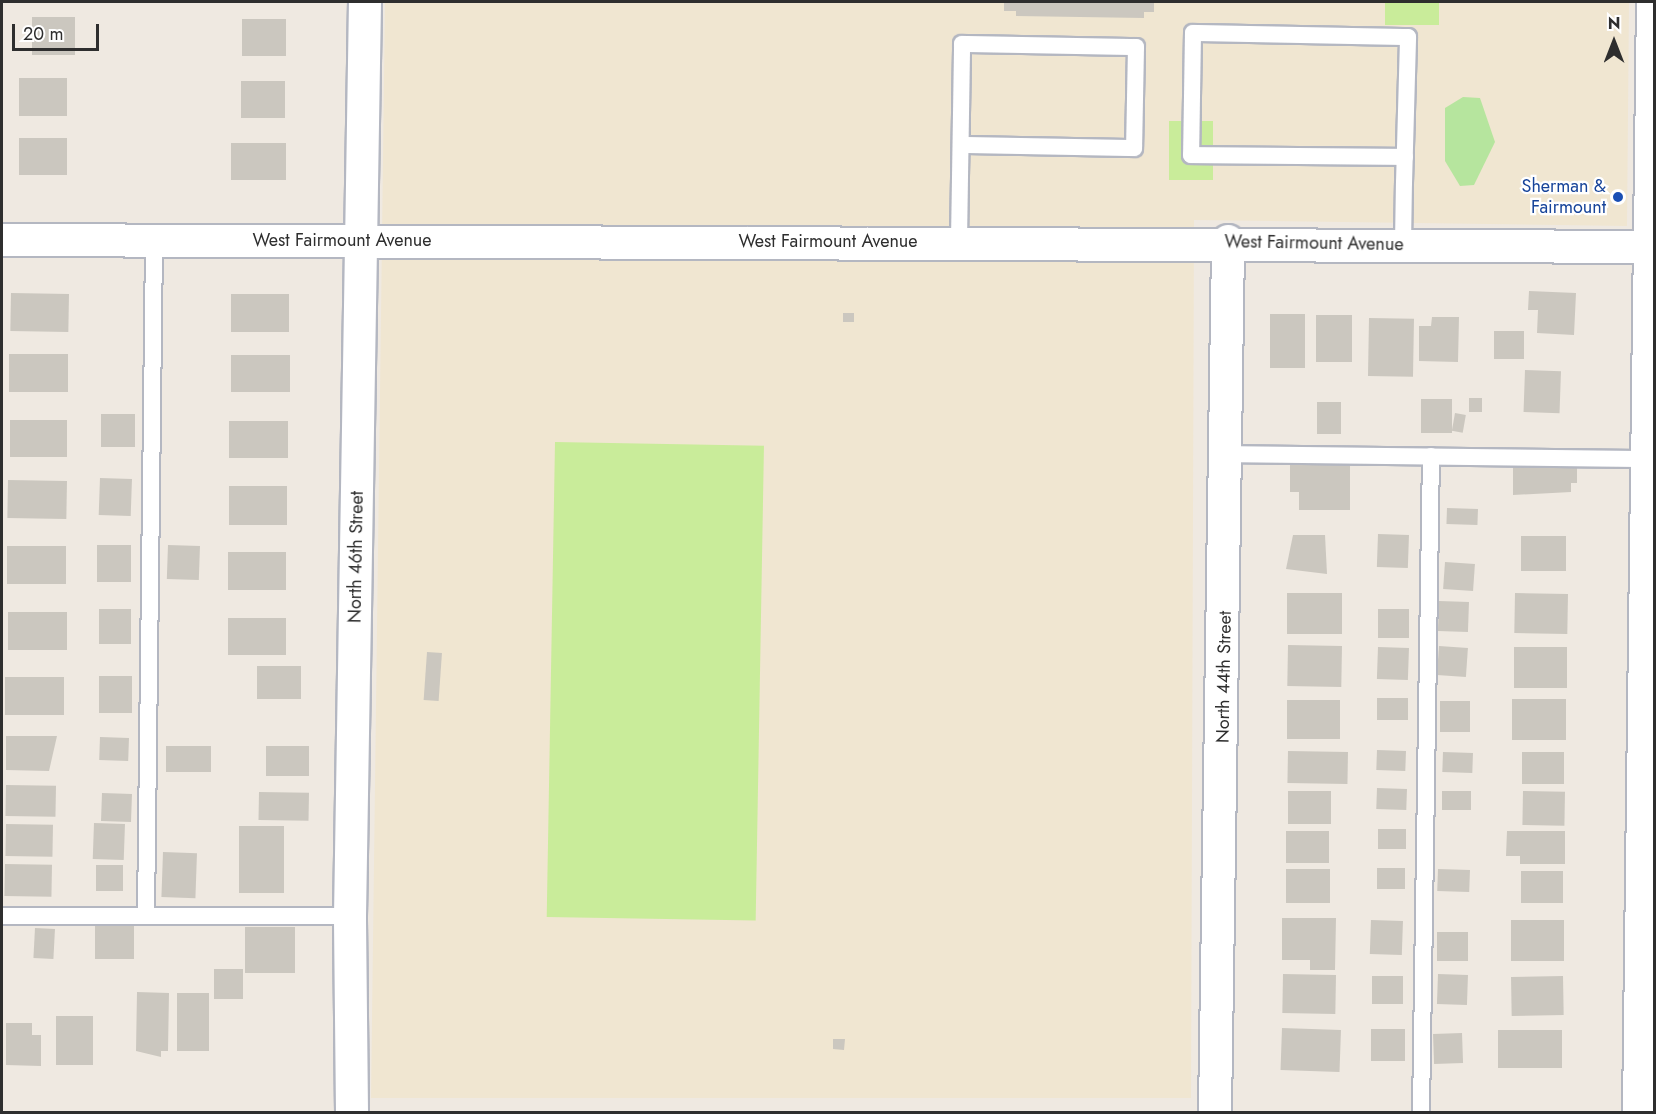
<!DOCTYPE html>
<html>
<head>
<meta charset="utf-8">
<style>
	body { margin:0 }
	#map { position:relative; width:1656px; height:1114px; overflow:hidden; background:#efe9e1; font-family:Jost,sans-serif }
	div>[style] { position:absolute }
	.education>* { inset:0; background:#f0e6d1 }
	.green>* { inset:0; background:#b6e59e }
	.pitch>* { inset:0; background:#c9ec9a; transform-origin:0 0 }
	.building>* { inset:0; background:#cbc7bf; transform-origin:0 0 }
	.roads { filter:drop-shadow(2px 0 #b4b7c1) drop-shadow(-2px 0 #b4b7c1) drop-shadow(0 2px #b4b7c1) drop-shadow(0 -2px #b4b7c1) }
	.lane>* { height:16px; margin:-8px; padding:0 8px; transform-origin:8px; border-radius:8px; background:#fff }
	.street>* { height:32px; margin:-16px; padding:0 16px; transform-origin:16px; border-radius:16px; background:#fff }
	.secondary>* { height:33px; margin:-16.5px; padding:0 16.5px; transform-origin:16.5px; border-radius:16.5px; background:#fff }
	.dots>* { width:16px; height:16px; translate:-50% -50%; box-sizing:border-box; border:3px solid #fff; border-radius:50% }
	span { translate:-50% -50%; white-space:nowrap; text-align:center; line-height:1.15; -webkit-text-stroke:4.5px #fff; paint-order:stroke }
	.transit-label { font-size:18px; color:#164399 }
	.right { translate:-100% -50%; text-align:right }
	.street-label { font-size:18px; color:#2e2e2e }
	.frame { position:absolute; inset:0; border:3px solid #2e2e2e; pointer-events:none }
	.north { position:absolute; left:1584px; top:12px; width:60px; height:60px; -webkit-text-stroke:4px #fff; paint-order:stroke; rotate:0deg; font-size:16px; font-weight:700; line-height:24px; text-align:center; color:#2e2e2e }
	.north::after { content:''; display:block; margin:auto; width:21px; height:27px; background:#2e2e2e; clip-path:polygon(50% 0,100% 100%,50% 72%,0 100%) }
	.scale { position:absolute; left:12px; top:24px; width:87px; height:27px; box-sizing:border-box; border:3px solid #2e2e2e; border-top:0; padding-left:8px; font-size:18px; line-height:21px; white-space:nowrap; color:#2e2e2e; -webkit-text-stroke:4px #fff; paint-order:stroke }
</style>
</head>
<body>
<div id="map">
	<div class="education">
		<div style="clip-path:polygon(385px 2px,1629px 2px,1627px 226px,1194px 220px,1191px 1098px,371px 1098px)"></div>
	</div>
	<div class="green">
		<div style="clip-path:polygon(1463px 97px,1480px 98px,1495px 142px,1474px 185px,1460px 186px,1445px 161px,1445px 108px)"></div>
	</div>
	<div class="pitch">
		<div style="left:1385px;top:2px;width:54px;height:23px"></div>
		<div style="left:1169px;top:121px;width:44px;height:59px"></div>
		<div style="left:555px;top:442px;width:209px;height:475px;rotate:1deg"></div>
	</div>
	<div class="building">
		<div style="clip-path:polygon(1004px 2px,1154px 2px,1154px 12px,1144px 12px,1144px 18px,1016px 16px,1016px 11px,1004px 11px)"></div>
		<div style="left:32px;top:17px;width:43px;height:38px"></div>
		<div style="left:286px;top:19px;width:37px;height:44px;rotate:90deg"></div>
		<div style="left:19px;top:78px;width:48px;height:38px"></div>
		<div style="left:241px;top:81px;width:44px;height:37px"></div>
		<div style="left:19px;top:138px;width:48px;height:37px"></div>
		<div style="left:231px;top:143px;width:55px;height:37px"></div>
		<div style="clip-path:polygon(1529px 291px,1576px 293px,1574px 335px,1537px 333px,1538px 310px,1528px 310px)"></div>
		<div style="left:11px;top:293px;width:58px;height:38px;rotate:1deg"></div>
		<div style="left:231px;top:294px;width:58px;height:38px"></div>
		<div style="left:843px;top:313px;width:11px;height:9px"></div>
		<div style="left:1270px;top:314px;width:35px;height:54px"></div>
		<div style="left:1316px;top:315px;width:36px;height:47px"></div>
		<div style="clip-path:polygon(1432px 317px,1459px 317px,1458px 362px,1419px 361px,1419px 326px,1431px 326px)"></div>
		<div style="left:1369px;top:318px;width:45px;height:58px;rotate:1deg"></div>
		<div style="left:1494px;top:331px;width:30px;height:28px"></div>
		<div style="left:9px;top:354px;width:59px;height:38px"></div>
		<div style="left:231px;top:355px;width:59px;height:37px"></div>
		<div style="left:1525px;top:370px;width:36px;height:42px;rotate:2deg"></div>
		<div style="left:1469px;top:398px;width:13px;height:14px"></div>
		<div style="left:1421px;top:399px;width:31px;height:34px"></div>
		<div style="left:1317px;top:402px;width:24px;height:32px"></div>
		<div style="left:1455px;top:413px;width:11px;height:18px;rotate:10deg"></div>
		<div style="left:101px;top:414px;width:34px;height:33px"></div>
		<div style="left:10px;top:420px;width:57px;height:37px"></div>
		<div style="left:229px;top:421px;width:59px;height:37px"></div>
		<div style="clip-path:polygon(1513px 462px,1577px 464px,1577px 483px,1571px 483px,1571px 492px,1513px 495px)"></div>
		<div style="clip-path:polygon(1290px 463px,1350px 464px,1350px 510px,1299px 510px,1299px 492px,1290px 492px)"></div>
		<div style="left:100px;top:478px;width:32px;height:37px;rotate:2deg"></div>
		<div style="left:8px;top:480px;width:59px;height:38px;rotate:1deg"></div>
		<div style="left:287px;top:486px;width:39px;height:58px;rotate:90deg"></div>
		<div style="left:1447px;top:508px;width:31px;height:16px;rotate:2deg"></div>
		<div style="left:1378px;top:534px;width:31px;height:33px;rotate:2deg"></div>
		<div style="clip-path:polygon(1293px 535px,1325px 535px,1327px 574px,1286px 569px)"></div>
		<div style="left:1521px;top:536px;width:45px;height:35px"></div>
		<div style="left:97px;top:545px;width:34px;height:37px"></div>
		<div style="left:168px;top:545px;width:32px;height:34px;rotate:2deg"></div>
		<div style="left:7px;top:546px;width:59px;height:38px"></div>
		<div style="left:228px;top:552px;width:58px;height:38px"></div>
		<div style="left:1445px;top:562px;width:30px;height:27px;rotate:4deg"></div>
		<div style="left:1342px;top:593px;width:41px;height:55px;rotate:90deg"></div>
		<div style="left:1515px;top:593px;width:53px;height:40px;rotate:1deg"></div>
		<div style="left:1439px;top:601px;width:30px;height:30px;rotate:2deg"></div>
		<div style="left:99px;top:609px;width:32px;height:35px"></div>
		<div style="left:1378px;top:609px;width:31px;height:29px"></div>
		<div style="left:8px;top:612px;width:59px;height:38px"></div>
		<div style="left:228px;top:618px;width:58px;height:37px"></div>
		<div style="left:1288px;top:645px;width:54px;height:41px;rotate:1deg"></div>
		<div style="left:1439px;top:646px;width:29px;height:29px;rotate:4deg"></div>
		<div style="left:1378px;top:647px;width:31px;height:32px;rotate:2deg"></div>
		<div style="left:1514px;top:647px;width:53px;height:41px"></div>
		<div style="left:427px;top:652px;width:15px;height:48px;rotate:4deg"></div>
		<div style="left:257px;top:666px;width:44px;height:33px"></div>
		<div style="left:99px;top:676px;width:33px;height:37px"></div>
		<div style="left:5px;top:677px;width:59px;height:38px"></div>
		<div style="left:1377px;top:698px;width:31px;height:22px"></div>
		<div style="left:1512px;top:699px;width:54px;height:41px"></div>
		<div style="left:1287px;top:700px;width:53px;height:39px"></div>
		<div style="left:1440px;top:701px;width:30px;height:31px"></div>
		<div style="clip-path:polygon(6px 736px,57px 736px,49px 771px,6px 770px)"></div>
		<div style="left:100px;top:737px;width:29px;height:23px;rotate:2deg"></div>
		<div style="left:166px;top:746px;width:45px;height:26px"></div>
		<div style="left:266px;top:746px;width:43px;height:30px"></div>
		<div style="left:1377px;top:750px;width:29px;height:20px;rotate:2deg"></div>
		<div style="left:1288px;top:751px;width:60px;height:32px;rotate:1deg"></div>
		<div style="left:1443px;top:752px;width:30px;height:20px;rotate:2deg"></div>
		<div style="left:1522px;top:752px;width:42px;height:32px"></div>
		<div style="left:6px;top:785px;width:50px;height:31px;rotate:1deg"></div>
		<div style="left:1377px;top:788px;width:30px;height:21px;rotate:2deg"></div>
		<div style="left:1288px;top:791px;width:43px;height:33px"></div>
		<div style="left:1442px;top:791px;width:29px;height:19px"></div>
		<div style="left:1523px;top:791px;width:42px;height:34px;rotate:1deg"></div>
		<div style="left:259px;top:792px;width:50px;height:28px;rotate:1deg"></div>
		<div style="left:102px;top:793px;width:30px;height:28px;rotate:2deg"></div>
		<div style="left:94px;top:823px;width:31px;height:36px;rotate:2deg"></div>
		<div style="left:6px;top:824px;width:47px;height:32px;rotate:1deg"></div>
		<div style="left:239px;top:826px;width:45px;height:67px"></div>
		<div style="left:1378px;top:829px;width:28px;height:20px"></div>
		<div style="left:1286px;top:831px;width:43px;height:32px"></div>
		<div style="clip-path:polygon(1507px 831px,1565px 831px,1565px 864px,1520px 864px,1520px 856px,1506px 856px)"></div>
		<div style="left:163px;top:852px;width:34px;height:45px;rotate:2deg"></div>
		<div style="left:5px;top:864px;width:47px;height:32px;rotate:1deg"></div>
		<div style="left:96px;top:865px;width:27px;height:26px"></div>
		<div style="left:1377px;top:868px;width:28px;height:21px"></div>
		<div style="left:1286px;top:869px;width:44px;height:34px"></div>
		<div style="left:1438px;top:869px;width:32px;height:22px;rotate:2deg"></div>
		<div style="left:1521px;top:871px;width:42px;height:32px"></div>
		<div style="clip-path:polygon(1282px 918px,1336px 918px,1335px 970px,1310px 970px,1310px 960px,1282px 960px)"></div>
		<div style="left:1371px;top:920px;width:32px;height:34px;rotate:2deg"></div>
		<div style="left:1564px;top:920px;width:41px;height:53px;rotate:90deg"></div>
		<div style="left:95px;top:925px;width:39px;height:34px"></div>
		<div style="left:245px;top:927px;width:50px;height:46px"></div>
		<div style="left:35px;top:928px;width:20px;height:30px;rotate:3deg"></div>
		<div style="left:1437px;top:932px;width:31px;height:29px"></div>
		<div style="left:214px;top:969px;width:29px;height:30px"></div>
		<div style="left:1283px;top:974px;width:53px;height:39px;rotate:1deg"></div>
		<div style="left:1438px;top:974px;width:30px;height:30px;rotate:2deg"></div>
		<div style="left:1372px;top:976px;width:31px;height:28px"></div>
		<div style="left:1563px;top:976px;width:39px;height:52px;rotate:89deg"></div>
		<div style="clip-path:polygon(137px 992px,169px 993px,168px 1051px,161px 1051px,161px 1057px,136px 1051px)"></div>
		<div style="left:177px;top:993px;width:32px;height:58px"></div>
		<div style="left:56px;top:1016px;width:37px;height:49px"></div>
		<div style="clip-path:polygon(6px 1023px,32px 1023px,32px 1035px,41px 1035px,41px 1066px,6px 1065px)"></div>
		<div style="left:1282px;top:1028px;width:59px;height:42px;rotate:2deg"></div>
		<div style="left:1371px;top:1029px;width:34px;height:32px"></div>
		<div style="left:1498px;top:1030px;width:64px;height:38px"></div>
		<div style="left:1462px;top:1033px;width:30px;height:29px;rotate:88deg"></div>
		<div style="clip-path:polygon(833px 1039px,845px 1039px,844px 1050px,833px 1049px)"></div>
	</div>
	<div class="roads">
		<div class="lane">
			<div style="left:959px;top:241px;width:197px;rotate:-89.1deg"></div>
			<div style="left:962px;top:44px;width:174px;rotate:1deg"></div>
			<div style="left:1136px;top:47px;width:101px;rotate:91.1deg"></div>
			<div style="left:1134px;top:148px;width:173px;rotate:-179deg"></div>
			<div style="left:1403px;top:244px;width:61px;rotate:-89.1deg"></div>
			<div style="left:1404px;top:183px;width:146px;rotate:-88.4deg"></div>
			<div style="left:1408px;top:37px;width:215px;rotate:-178.9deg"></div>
			<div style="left:1193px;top:33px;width:122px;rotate:90.9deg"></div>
			<div style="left:1191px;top:155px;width:214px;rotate:0.5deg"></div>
			<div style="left:1226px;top:454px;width:425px;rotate:0.7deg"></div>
			<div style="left:2px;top:916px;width:348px"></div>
			<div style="left:146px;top:916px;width:676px;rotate:-89.32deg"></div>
			<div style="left:1421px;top:1112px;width:656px;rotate:-89.13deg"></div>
		</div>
		<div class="street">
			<div style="left:2px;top:240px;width:1652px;rotate:0.24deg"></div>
			<div style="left:352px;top:1112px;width:196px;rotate:-90.6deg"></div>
			<div style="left:350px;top:916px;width:914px;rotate:-89.06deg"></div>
			<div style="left:1215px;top:1112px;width:871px;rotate:-89.14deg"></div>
		</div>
		<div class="secondary">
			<div style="left:1639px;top:1112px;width:1110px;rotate:-89.28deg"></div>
		</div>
	</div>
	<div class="dots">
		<div style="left:1618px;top:197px;background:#1a4fb4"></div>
	</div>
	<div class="transit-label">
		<span class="right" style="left:1606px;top:197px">Sherman &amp;<br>Fairmount</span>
	</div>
	<div class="street-label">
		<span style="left:342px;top:240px">West Fairmount Avenue</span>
		<span style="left:828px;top:241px">West Fairmount Avenue</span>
		<span style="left:1314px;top:243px;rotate:1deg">West Fairmount Avenue</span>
		<span style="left:356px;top:557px;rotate:-89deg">North 46th Street</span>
		<span style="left:1224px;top:677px;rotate:-89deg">North 44th Street</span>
	</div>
	<div class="frame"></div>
	<div class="north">N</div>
	<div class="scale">20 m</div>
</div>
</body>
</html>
